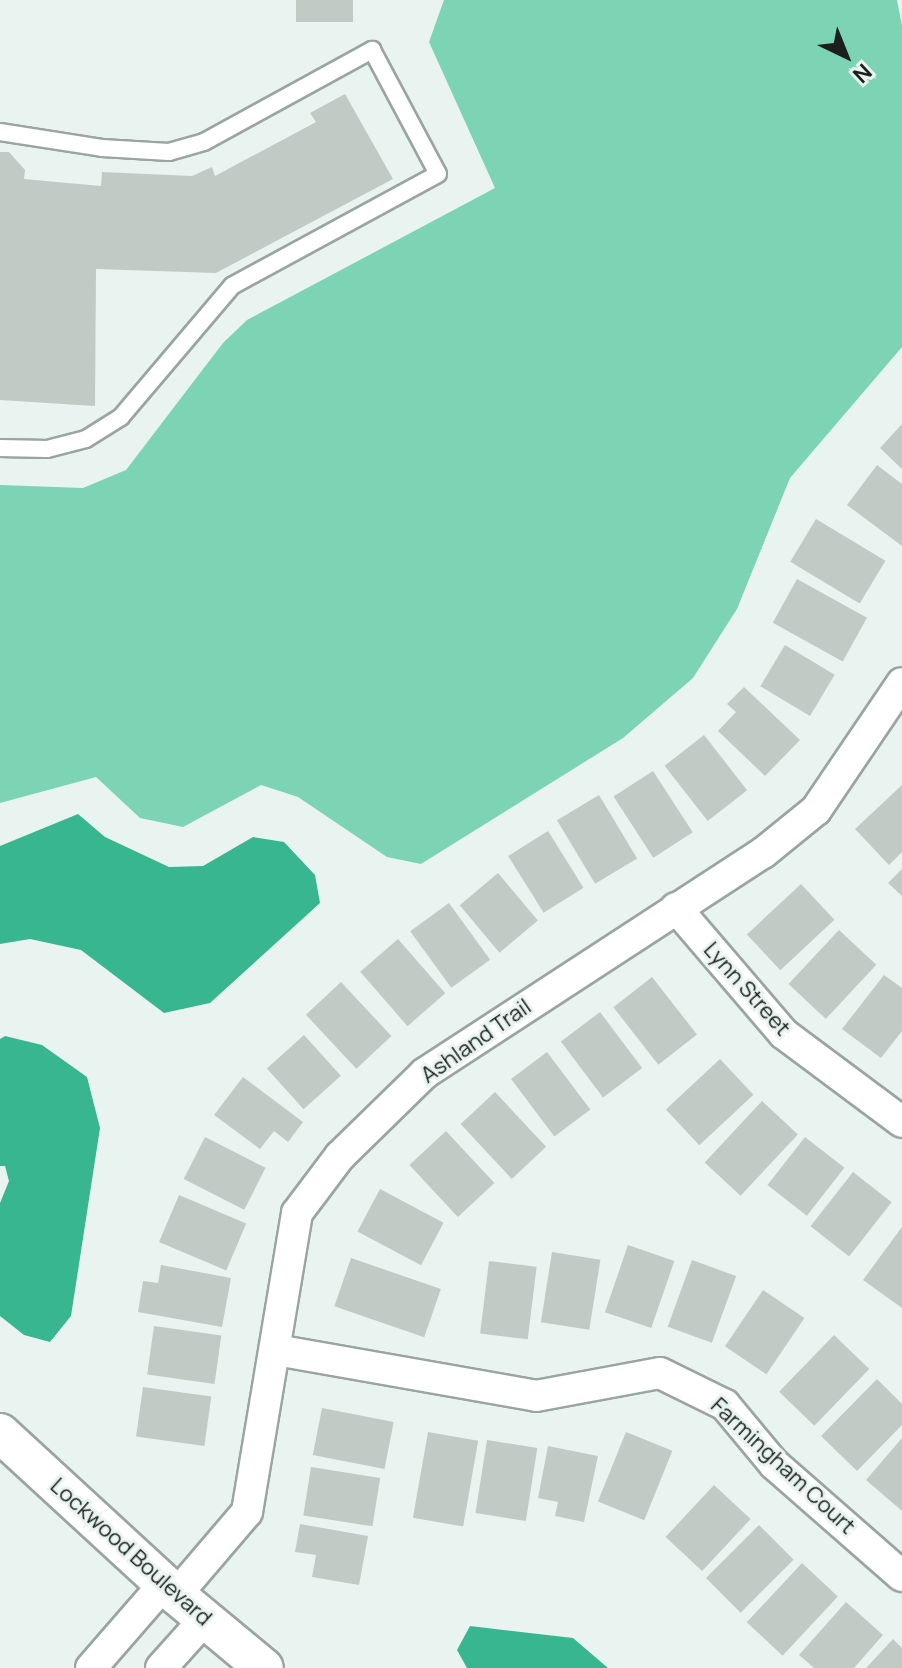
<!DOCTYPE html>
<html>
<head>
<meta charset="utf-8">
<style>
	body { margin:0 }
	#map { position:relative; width:902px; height:1668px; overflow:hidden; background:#e9f4f0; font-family:Manrope,sans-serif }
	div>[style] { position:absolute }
	.green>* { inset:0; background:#7cd4b4 }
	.water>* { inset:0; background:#38b690 }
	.building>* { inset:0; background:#c0cbc6; transform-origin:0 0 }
	.roads { filter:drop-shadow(2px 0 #9aa5a0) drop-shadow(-2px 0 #9aa5a0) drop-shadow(0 2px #9aa5a0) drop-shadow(0 -2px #9aa5a0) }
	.service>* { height:16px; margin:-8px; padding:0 8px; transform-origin:8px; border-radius:8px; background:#fff }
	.minor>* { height:30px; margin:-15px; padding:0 15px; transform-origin:15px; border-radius:15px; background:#fff }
	.tertiary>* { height:38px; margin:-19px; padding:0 19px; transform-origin:19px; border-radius:19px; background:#fff }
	span { translate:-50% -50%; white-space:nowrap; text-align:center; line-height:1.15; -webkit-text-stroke:6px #e9f4f0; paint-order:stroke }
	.street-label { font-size:22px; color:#1b1f1e }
	.north { position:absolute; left:806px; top:16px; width:80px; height:80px; -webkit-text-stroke:6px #e9f4f0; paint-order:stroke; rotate:137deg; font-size:22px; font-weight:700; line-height:32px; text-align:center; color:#1b1f1e }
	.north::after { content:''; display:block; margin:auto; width:28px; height:36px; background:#1b1f1e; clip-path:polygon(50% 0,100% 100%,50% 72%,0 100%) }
</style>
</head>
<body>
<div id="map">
	<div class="green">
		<div style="clip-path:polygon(444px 0,897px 0,902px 26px,902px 347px,790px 478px,737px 609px,693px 678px,623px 738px,421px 864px,387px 857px,298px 797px,261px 785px,183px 827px,140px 818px,96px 777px,0 803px,0 485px,83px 488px,126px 470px,223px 343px,247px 320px,495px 188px,429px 42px)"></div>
	</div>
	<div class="water">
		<div style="clip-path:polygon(78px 814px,105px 837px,169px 867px,203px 866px,253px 837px,284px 842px,315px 875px,320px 903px,210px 1003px,164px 1013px,81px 950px,30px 939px,0 944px,0 846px)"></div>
		<div style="clip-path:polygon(5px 1036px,42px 1045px,87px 1077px,100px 1128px,71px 1316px,50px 1342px,24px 1335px,0 1316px,0 1203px,9px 1181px,5px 1166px,0 1166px,0 1039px)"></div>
		<div style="clip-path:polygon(470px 1626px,573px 1638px,608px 1668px,467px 1668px,457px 1650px)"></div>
	</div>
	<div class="building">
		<div style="left:296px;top:0;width:57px;height:22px"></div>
		<div style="clip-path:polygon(345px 94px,393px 179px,216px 273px,96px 269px,95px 406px,0 400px,0 152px,9px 152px,25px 170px,24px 179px,101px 186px,102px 172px,192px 176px,212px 167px,215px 176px,316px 122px,310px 113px)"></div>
		<div style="clip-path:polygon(902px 424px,902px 469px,880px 448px)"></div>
		<div style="clip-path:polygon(877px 465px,902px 484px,902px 546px,847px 505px)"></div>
		<div style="left:816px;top:519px;width:81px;height:50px;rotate:31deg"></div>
		<div style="left:797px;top:579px;width:80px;height:50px;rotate:29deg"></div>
		<div style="left:785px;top:645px;width:58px;height:48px;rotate:31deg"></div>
		<div style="clip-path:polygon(744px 687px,800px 740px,765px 776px,718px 731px,736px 712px,727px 704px)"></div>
		<div style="left:704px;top:735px;width:70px;height:50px;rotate:52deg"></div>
		<div style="left:653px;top:771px;width:73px;height:47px;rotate:57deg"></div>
		<div style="clip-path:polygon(902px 785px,902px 852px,889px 865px,855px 829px)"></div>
		<div style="left:599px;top:795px;width:74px;height:49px;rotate:59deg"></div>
		<div style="left:548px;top:831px;width:67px;height:47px;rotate:58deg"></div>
		<div style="clip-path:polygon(902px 869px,902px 896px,888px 883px)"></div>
		<div style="left:498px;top:873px;width:62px;height:50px;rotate:50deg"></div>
		<div style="left:801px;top:884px;width:49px;height:74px;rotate:47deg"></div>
		<div style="left:449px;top:903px;width:70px;height:48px;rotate:54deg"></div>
		<div style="left:839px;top:930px;width:51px;height:74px;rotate:43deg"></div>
		<div style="left:398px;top:939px;width:72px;height:50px;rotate:49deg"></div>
		<div style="clip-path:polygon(884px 975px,902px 988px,902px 1031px,881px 1058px,842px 1029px)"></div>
		<div style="left:652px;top:977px;width:73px;height:49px;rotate:52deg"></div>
		<div style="left:341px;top:982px;width:74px;height:48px;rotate:47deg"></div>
		<div style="left:600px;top:1012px;width:70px;height:49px;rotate:53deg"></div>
		<div style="left:304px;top:1035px;width:55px;height:50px;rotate:48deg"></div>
		<div style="left:547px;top:1052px;width:72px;height:45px;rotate:53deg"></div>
		<div style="left:720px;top:1059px;width:49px;height:74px;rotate:47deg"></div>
		<div style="clip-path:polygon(243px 1077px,303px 1122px,288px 1142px,274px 1131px,260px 1149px,214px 1115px)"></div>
		<div style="left:495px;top:1092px;width:75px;height:47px;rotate:47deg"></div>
		<div style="left:762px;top:1101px;width:49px;height:84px;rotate:43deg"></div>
		<div style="left:446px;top:1131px;width:71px;height:50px;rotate:47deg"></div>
		<div style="left:205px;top:1137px;width:68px;height:47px;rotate:27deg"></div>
		<div style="left:805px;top:1137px;width:50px;height:61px;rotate:38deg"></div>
		<div style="left:853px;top:1172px;width:49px;height:69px;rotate:38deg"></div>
		<div style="left:380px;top:1189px;width:72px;height:48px;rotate:28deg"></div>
		<div style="left:179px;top:1195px;width:73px;height:51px;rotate:23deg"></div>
		<div style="clip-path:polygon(902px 1227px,902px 1308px,863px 1280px)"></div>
		<div style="left:628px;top:1245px;width:49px;height:71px;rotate:19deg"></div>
		<div style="left:552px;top:1252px;width:49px;height:71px;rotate:9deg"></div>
		<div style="left:351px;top:1258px;width:95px;height:51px;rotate:19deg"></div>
		<div style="left:692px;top:1260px;width:47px;height:71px;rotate:20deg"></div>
		<div style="left:489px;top:1261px;width:48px;height:73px;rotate:7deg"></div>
		<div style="clip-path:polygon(161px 1265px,231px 1278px,222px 1327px,138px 1312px,143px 1281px,158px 1283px)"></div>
		<div style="left:763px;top:1290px;width:50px;height:68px;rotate:34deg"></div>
		<div style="left:154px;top:1326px;width:68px;height:49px;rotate:8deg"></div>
		<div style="left:834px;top:1335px;width:49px;height:79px;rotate:44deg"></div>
		<div style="clip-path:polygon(877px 1379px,902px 1404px,902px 1425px,857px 1471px,821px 1436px)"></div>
		<div style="left:143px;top:1387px;width:69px;height:50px;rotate:8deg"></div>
		<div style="left:322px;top:1408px;width:73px;height:48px;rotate:11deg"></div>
		<div style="left:428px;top:1432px;width:51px;height:87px;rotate:10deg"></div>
		<div style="left:626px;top:1432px;width:50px;height:75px;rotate:22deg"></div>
		<div style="clip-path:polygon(902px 1438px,902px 1511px,866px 1480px)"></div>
		<div style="left:487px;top:1440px;width:51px;height:74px;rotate:9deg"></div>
		<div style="clip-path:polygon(548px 1446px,598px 1456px,584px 1522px,555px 1516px,558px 1502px,538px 1498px)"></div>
		<div style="left:311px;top:1467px;width:70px;height:49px;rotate:9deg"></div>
		<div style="left:714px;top:1485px;width:50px;height:71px;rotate:43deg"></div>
		<div style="clip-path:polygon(300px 1524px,368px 1536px,359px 1585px,312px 1577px,316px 1555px,295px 1552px)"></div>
		<div style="left:759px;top:1525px;width:49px;height:75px;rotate:45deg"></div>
		<div style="left:802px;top:1563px;width:49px;height:81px;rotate:43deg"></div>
		<div style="clip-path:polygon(846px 1602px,883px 1635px,854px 1668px,814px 1668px,799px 1655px)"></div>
		<div style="clip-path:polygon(893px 1639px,902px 1648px,902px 1668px,866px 1668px)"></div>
	</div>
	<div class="roads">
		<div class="service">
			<div style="left:0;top:132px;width:103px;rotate:8.9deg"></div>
			<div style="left:102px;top:148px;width:67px;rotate:3.4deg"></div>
			<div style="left:169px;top:152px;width:36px;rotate:-16deg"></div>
			<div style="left:204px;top:142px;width:192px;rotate:-28.7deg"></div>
			<div style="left:372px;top:50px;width:140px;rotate:62deg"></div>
			<div style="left:438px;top:174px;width:234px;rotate:151.5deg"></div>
			<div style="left:232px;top:286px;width:172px;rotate:130.3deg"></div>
			<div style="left:121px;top:417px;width:41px;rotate:147.8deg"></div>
			<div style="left:86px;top:439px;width:40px;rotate:165.6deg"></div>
			<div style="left:47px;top:449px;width:47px;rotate:-178.8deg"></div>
		</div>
		<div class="minor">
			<div style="left:676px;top:908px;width:166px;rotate:49.4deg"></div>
			<div style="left:784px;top:1034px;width:147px;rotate:36.7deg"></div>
			<div style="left:276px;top:1350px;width:264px;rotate:10deg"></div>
			<div style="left:536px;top:1396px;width:126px;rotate:-10.5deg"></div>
			<div style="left:660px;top:1373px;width:72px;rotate:26.2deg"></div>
			<div style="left:725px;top:1405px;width:77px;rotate:50.3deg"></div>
			<div style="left:774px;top:1464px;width:170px;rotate:41.2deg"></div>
			<div style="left:176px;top:1595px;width:109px;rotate:-49.5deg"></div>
			<div style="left:247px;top:1512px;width:303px;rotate:-80.5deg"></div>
			<div style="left:297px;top:1213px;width:71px;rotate:-53deg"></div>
			<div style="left:340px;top:1156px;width:119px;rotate:-44.3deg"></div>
			<div style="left:425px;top:1073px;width:403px;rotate:-33.1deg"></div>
			<div style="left:763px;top:853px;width:68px;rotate:-39.1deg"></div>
			<div style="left:816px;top:810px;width:153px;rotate:-55.9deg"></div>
			<div style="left:91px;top:1668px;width:111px;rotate:-49deg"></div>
			<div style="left:161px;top:1668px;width:66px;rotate:-48.1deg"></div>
		</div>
		<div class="tertiary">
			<div style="left:0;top:1433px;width:239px;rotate:42.6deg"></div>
			<div style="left:176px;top:1595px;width:114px;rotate:39.7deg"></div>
		</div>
	</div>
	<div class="street-label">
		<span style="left:747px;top:989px;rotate:48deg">Lynn Street</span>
		<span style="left:476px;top:1041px;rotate:-35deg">Ashland Trail</span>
		<span style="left:783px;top:1466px;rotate:43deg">Farmingham Court</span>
		<span style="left:131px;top:1552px;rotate:42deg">Lockwood Boulevard</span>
	</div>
	<div class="north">N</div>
</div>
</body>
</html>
